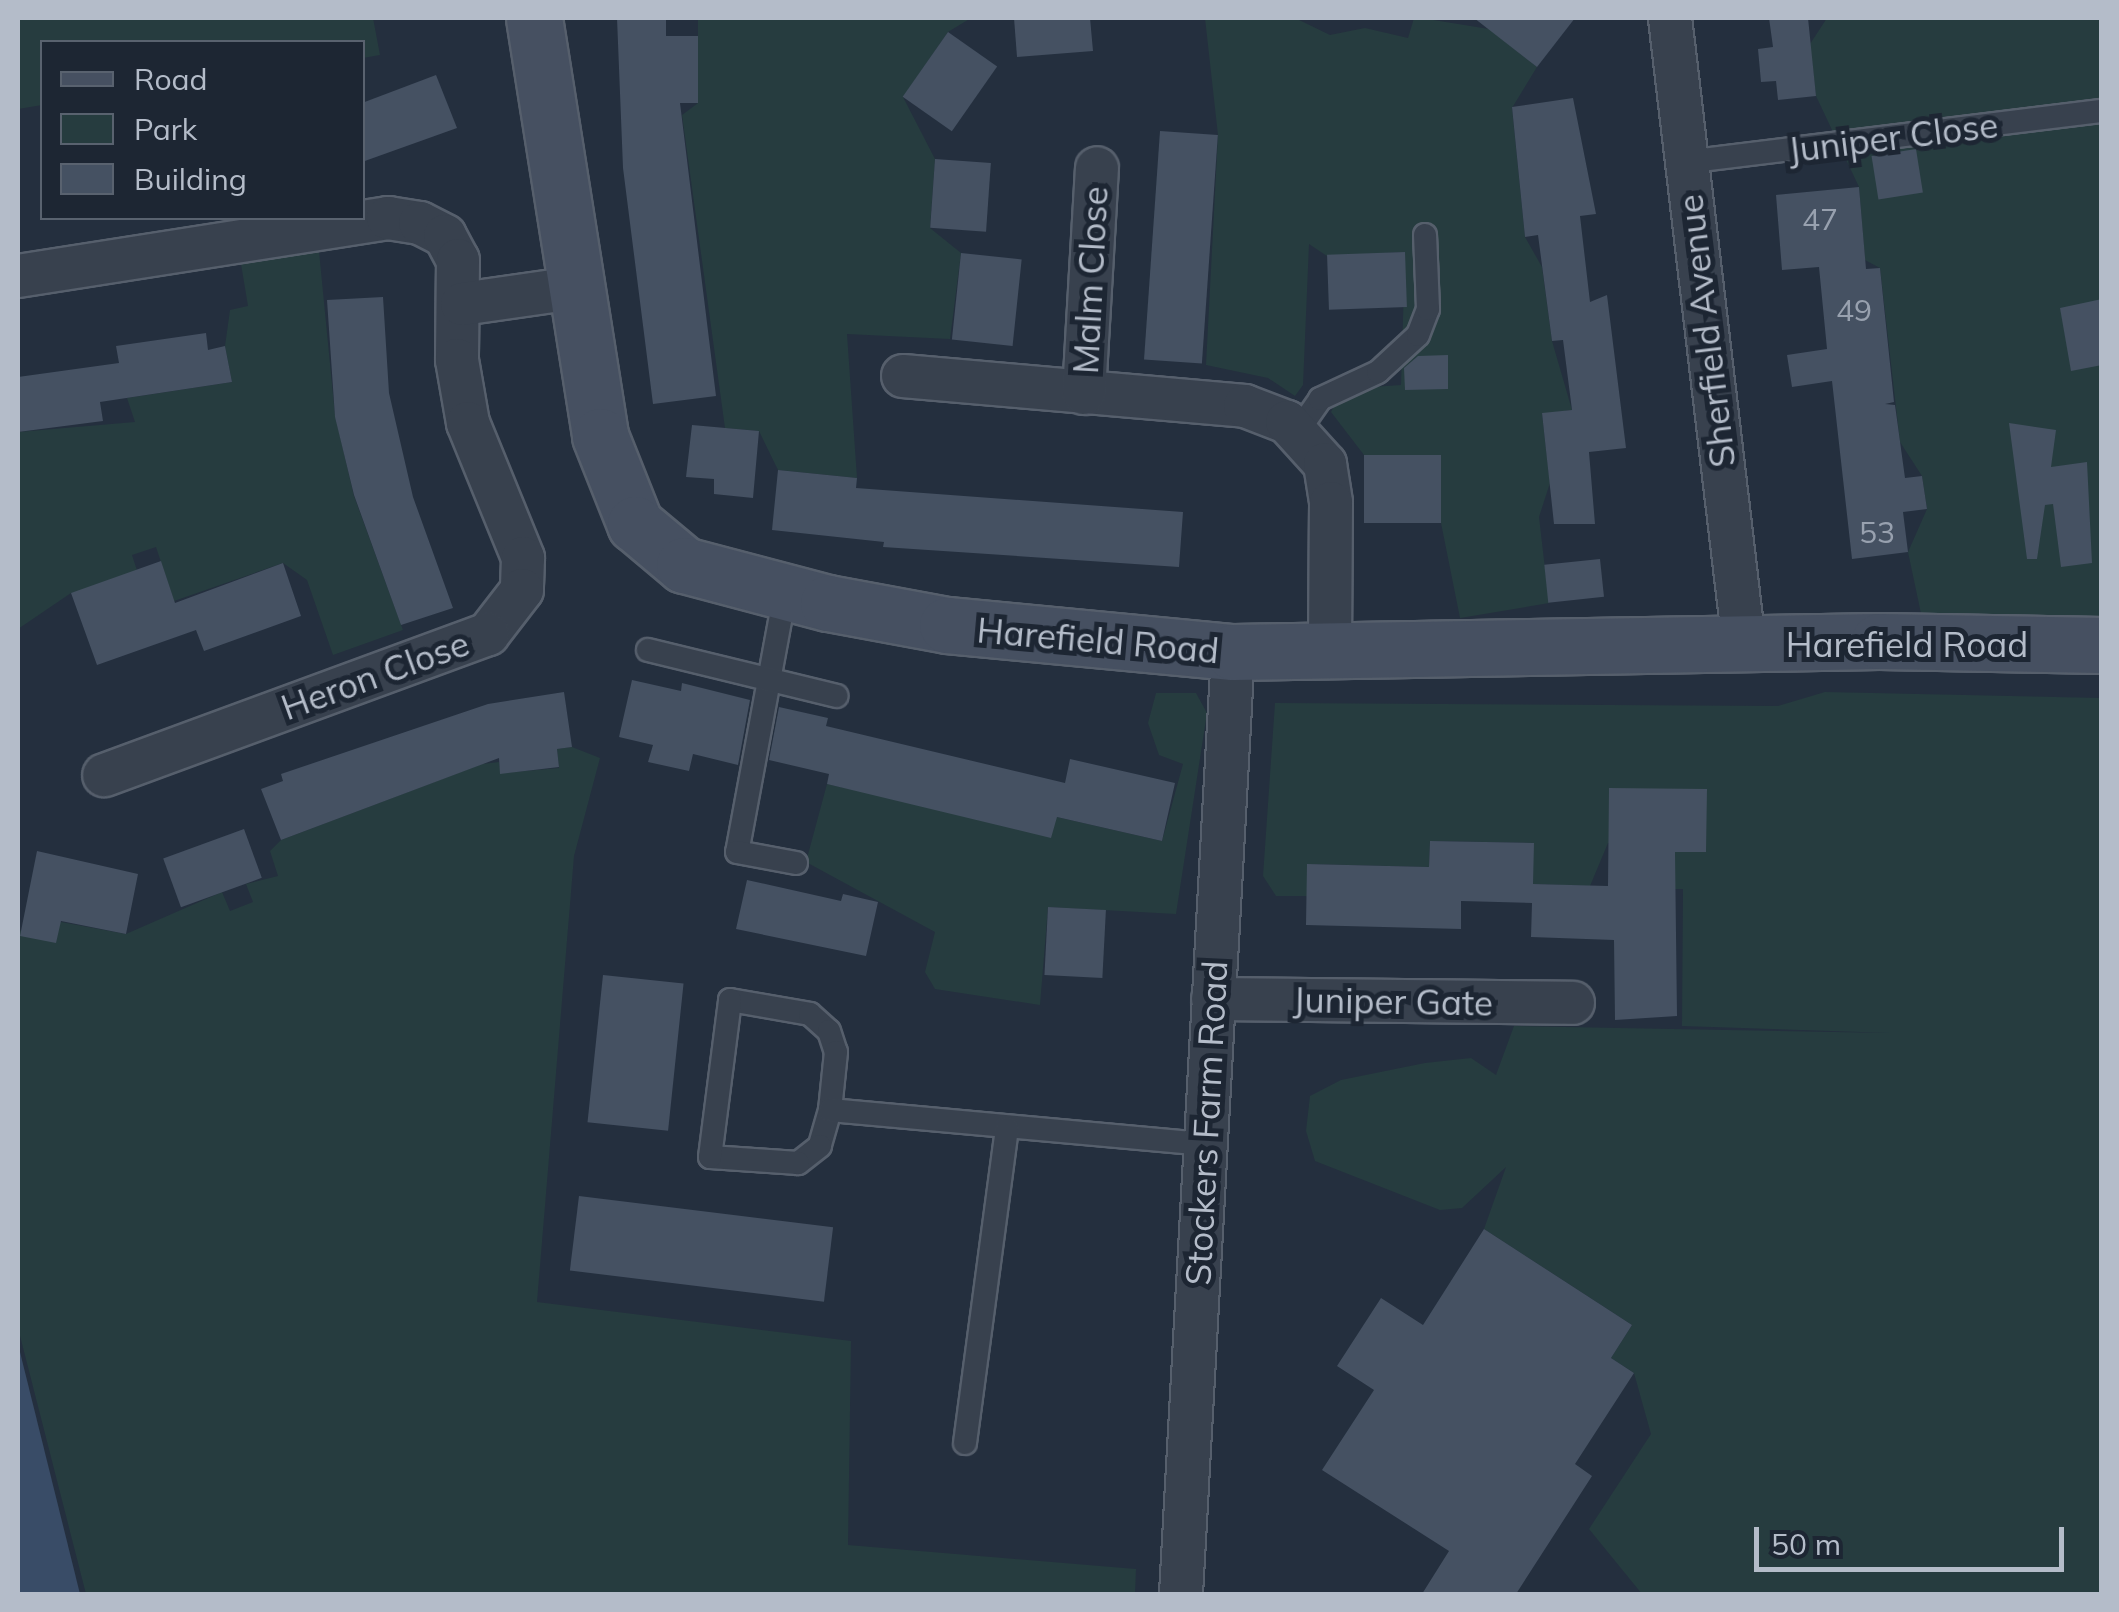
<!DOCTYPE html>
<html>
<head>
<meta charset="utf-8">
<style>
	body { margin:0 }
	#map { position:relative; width:2119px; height:1612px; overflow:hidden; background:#242f3e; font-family:Mulish,sans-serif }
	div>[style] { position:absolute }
	.green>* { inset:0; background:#263c3f }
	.water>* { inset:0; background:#394c67 }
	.building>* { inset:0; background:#455162; transform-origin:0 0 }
	.roads { filter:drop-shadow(2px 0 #565f6c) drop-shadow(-2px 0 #565f6c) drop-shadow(0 2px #565f6c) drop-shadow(0 -2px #565f6c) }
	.lane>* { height:22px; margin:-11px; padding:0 11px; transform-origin:11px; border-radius:11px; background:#38414e }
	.street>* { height:42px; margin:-21px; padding:0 21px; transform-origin:21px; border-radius:21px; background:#38414e }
	.secondary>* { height:55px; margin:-27.5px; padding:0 27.5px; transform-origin:27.5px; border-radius:27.5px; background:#465061 }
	span { translate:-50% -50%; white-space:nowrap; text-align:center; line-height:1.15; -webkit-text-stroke:10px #1d2633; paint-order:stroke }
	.number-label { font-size:30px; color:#98a1af }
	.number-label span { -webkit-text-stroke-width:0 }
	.street-label { font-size:35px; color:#b4bcc9 }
	.frame { position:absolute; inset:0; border:20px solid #b4bcc9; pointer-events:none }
	.legend { position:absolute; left:40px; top:40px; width:325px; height:180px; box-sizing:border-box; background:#1d2633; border:2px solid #59626f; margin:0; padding:12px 18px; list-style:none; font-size:30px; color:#b4bcc9 }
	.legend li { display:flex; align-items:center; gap:20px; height:50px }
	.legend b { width:50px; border:2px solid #59626f }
	.scale { position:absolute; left:1754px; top:1527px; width:310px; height:45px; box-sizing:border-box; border:5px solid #b4bcc9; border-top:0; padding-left:12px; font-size:30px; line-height:35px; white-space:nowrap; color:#b4bcc9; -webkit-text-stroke:8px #1d2633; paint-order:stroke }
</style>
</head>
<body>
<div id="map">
	<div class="green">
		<div style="clip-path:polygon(18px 18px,373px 18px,380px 55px,363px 58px,362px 42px,42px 42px,42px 105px,18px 109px)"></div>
		<div style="clip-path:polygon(698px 18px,971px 18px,948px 32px,903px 97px,935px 159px,930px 228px,961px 253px,950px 339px,847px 334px,857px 478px,778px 470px,759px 431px,725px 428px,682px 115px,698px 103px)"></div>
		<div style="clip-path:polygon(1205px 18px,1295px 18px,1330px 35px,1365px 28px,1408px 38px,1414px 18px,1421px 18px,1489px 29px,1537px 67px,1512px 108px,1525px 237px,1542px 267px,1552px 341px,1572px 410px,1542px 414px,1550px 483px,1539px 517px,1549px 603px,1460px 618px,1441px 523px,1441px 455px,1364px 455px,1331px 412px,1343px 389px,1401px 385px,1405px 252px,1327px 256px,1309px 244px,1303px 385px,1295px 396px,1268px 378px,1206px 365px,1218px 135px)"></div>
		<div style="clip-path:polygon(1827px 18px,2101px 18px,2101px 629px,1923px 623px,1908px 552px,1927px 509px,1922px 476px,1900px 442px,1880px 268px,1865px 260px,1859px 187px,1816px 96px,1810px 44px)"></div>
		<div style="clip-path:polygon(319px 251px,335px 415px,354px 496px,403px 630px,333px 655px,307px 580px,283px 563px,174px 601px,156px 547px,132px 555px,142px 586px,71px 593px,18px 629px,18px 432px,135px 422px,127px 398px,232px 382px,225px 346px,230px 310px,248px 306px,241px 264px)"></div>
		<div style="clip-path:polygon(1825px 692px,2101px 698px,2101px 1594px,1642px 1594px,1589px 1529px,1651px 1434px,1634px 1373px,1611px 1358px,1632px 1325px,1484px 1229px,1506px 1167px,1462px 1208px,1440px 1210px,1315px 1161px,1306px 1131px,1310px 1096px,1341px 1080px,1425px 1063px,1471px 1058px,1496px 1075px,1514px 1026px,1891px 1033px,1682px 1026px,1683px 889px,1650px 889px,1638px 843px,1608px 843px,1590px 886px,1533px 884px,1533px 843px,1430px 841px,1429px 867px,1308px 864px,1307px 896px,1276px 896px,1263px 876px,1275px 703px,1778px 706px)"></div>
		<div style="clip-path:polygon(1156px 693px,1196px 693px,1207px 713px,1176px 914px,1048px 907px,1040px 1005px,935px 989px,925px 972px,935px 932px,806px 862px,827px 784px,959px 813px,1057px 817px,1162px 841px,1183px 764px,1159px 755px,1148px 723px)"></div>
		<div style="clip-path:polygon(572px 747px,600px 758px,574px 856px,537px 1302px,851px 1341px,848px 1545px,1136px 1569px,1135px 1594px,86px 1594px,18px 1328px,18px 931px,61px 922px,126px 934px,222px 892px,230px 911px,253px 902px,246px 884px,278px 876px,270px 851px,281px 840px,482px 764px,499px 762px,501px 773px,559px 768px,557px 749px)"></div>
	</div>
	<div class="water">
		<div style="clip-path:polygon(18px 1344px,80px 1594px,18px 1594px)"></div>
	</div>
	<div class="building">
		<div style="clip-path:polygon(617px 18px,666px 18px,666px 36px,698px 36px,698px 103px,680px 103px,716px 396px,653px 404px,623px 168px)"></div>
		<div style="clip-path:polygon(1014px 18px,1090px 18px,1093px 51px,1017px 57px)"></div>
		<div style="clip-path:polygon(1474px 18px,1575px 18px,1537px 67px)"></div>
		<div style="clip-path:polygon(1769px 18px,1808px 18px,1816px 96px,1778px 100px,1776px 81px,1761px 82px,1758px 49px,1773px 47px)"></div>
		<div style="left:948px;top:32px;width:60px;height:79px;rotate:35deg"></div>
		<div style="clip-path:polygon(436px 75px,457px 128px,362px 162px,362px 103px)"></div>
		<div style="clip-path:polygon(1573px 98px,1596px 214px,1580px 216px,1590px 302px,1607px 295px,1626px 448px,1589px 452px,1595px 524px,1554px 524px,1542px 413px,1572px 410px,1563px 340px,1552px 341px,1538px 235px,1525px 237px,1512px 107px)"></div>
		<div style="left:1160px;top:131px;width:58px;height:229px;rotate:4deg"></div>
		<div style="left:1916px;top:149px;width:44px;height:45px;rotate:81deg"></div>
		<div style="left:935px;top:159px;width:56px;height:69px;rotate:4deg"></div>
		<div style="clip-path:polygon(1859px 187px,1866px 269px,1880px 268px,1894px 402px,1885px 404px,1895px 405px,1905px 478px,1922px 476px,1927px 509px,1903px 512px,1908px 552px,1852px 559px,1832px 381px,1792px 387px,1787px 355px,1827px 349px,1819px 267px,1782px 270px,1776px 195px)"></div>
		<div style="left:1405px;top:252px;width:55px;height:78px;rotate:88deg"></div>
		<div style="left:961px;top:253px;width:61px;height:87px;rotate:6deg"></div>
		<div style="clip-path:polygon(383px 297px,389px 393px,413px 497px,453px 608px,401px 625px,354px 495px,335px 417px,327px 300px)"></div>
		<div style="clip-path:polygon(2102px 299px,2102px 365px,2071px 371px,2060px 308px)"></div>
		<div style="clip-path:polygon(206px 333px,208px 350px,225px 346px,232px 382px,100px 402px,103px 421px,18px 432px,18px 377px,119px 363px,116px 346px)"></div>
		<div style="clip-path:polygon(1448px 355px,1448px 389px,1405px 390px,1404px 368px,1418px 356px)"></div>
		<div style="clip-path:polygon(2009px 423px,2056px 430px,2051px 467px,2087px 462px,2092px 563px,2061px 567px,2053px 504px,2045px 505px,2037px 559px,2027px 559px)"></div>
		<div style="clip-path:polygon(692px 425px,759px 431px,753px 498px,714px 494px,714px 479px,686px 477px)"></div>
		<div style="left:1364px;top:455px;width:77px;height:68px"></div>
		<div style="clip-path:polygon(778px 470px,857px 478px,856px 488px,1183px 512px,1179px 567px,883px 547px,884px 542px,772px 530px)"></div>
		<div style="left:1600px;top:559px;width:38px;height:56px;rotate:84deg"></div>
		<div style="clip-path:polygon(161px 561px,175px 603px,283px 563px,301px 616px,204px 651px,196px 630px,97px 665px,71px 593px)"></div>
		<div style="clip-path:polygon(632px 680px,681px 691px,682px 683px,750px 700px,738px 765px,693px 754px,689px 771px,648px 762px,653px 745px,619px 737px)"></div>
		<div style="clip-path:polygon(564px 692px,572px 747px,557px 749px,559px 767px,500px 774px,499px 758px,281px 840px,261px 789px,283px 781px,281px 774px,488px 704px)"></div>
		<div style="clip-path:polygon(779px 707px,828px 718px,826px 726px,1065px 783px,1070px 759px,1175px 783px,1162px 841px,1057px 817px,1051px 838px,827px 784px,829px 774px,769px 760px)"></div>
		<div style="clip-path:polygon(1609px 788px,1707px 789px,1706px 852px,1675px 852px,1677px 1016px,1615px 1020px,1614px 940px,1531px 937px,1532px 903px,1461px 901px,1461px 929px,1306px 925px,1307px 864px,1429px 867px,1430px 841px,1534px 843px,1533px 884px,1608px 886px)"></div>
		<div style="left:244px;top:829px;width:52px;height:86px;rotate:70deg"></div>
		<div style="clip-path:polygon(37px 851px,138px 874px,126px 934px,61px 921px,56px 943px,20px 936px)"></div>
		<div style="clip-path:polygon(747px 880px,841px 901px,843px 894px,878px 902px,866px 956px,736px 929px)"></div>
		<div style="left:1048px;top:907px;width:58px;height:68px;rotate:3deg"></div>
		<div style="left:603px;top:975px;width:81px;height:148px;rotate:6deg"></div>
		<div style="left:579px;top:1196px;width:256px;height:75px;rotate:7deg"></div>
		<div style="clip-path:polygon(1484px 1229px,1632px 1325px,1611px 1358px,1634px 1373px,1575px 1464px,1592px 1476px,1516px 1594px,1422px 1594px,1449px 1551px,1322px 1470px,1374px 1390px,1337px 1366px,1381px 1298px,1423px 1325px)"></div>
	</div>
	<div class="roads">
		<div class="lane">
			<div style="left:1685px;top:162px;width:420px;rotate:-7deg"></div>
			<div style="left:1298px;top:431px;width:39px;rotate:-55deg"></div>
			<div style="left:1320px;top:399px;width:64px;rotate:-25deg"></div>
			<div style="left:1378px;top:372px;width:54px;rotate:-42.8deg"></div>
			<div style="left:1418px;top:335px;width:28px;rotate:-69deg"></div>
			<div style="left:1428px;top:309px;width:74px;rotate:-92.3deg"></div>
			<div style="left:785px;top:594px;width:262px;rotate:100.5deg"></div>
			<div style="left:737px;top:852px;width:60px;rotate:10.6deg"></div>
			<div style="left:648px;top:650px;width:194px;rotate:13.7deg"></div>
			<div style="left:730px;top:1000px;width:81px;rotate:9.9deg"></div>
			<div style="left:810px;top:1014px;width:25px;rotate:42deg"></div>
			<div style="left:829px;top:1031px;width:22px;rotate:72deg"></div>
			<div style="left:836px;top:1052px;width:58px;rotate:95.9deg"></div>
			<div style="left:830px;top:1110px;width:37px;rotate:106deg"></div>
			<div style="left:820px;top:1146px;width:28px;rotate:142deg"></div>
			<div style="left:798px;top:1163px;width:88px;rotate:-176.1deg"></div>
			<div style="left:710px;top:1157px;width:158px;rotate:-82.7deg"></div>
			<div style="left:830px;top:1110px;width:374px;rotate:5.2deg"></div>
			<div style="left:965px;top:1443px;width:318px;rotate:-82.4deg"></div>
		</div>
		<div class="street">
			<div style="left:1670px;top:18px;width:630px;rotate:83.26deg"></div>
			<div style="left:18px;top:276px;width:375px;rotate:-8.9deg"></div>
			<div style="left:388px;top:218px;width:32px;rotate:9deg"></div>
			<div style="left:420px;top:223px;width:28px;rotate:27deg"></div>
			<div style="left:445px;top:236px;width:27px;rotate:62deg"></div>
			<div style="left:458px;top:260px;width:100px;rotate:90.6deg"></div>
			<div style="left:457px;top:360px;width:64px;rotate:80.1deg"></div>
			<div style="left:468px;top:423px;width:146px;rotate:67.8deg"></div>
			<div style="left:523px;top:558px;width:32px;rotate:92deg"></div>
			<div style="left:522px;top:590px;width:56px;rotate:127.7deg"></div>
			<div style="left:488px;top:634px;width:409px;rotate:159.8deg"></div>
			<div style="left:462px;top:304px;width:113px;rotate:-8.1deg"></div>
			<div style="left:903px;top:376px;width:343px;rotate:5deg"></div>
			<div style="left:1245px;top:406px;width:45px;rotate:20.9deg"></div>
			<div style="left:1287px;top:422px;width:57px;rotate:47.9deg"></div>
			<div style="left:1325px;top:464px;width:39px;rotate:81deg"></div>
			<div style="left:1331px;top:503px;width:150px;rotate:90.4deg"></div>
			<div style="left:1084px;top:393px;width:225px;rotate:-86.7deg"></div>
			<div style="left:1213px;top:999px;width:360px;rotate:0.6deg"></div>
			<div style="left:1181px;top:1594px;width:943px;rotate:-86.84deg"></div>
		</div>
		<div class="secondary">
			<div style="left:534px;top:18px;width:423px;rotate:81deg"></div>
			<div style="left:600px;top:436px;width:95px;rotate:68.3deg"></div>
			<div style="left:635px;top:524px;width:64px;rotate:39.9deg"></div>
			<div style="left:684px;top:565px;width:149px;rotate:14.8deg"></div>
			<div style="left:828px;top:603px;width:121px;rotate:10.5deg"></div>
			<div style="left:947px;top:625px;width:287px;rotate:5.4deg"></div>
			<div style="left:1233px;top:652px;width:646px;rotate:-0.98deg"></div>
			<div style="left:1879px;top:641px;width:223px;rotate:1deg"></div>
		</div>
	</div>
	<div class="number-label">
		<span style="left:1820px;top:219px">47</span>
		<span style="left:1854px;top:310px">49</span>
		<span style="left:1877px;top:532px">53</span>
	</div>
	<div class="street-label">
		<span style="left:1893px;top:137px;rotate:-7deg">Juniper Close</span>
		<span style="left:1090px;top:280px;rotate:-87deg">Malm Close</span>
		<span style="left:1706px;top:331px;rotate:-97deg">Sherfield Avenue</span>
		<span style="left:1098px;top:640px;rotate:5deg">Harefield Road</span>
		<span style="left:1907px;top:644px">Harefield Road</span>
		<span style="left:375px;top:675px;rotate:-20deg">Heron Close</span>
		<span style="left:1393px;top:1001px;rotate:1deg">Juniper Gate</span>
		<span style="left:1206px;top:1123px;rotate:-87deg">Stockers Farm Road</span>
	</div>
	<div class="frame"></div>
	<ul class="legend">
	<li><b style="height:12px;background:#465061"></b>Road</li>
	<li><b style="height:28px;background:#263c3f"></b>Park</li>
	<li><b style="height:28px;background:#455162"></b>Building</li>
	</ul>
	<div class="scale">50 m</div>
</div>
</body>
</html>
